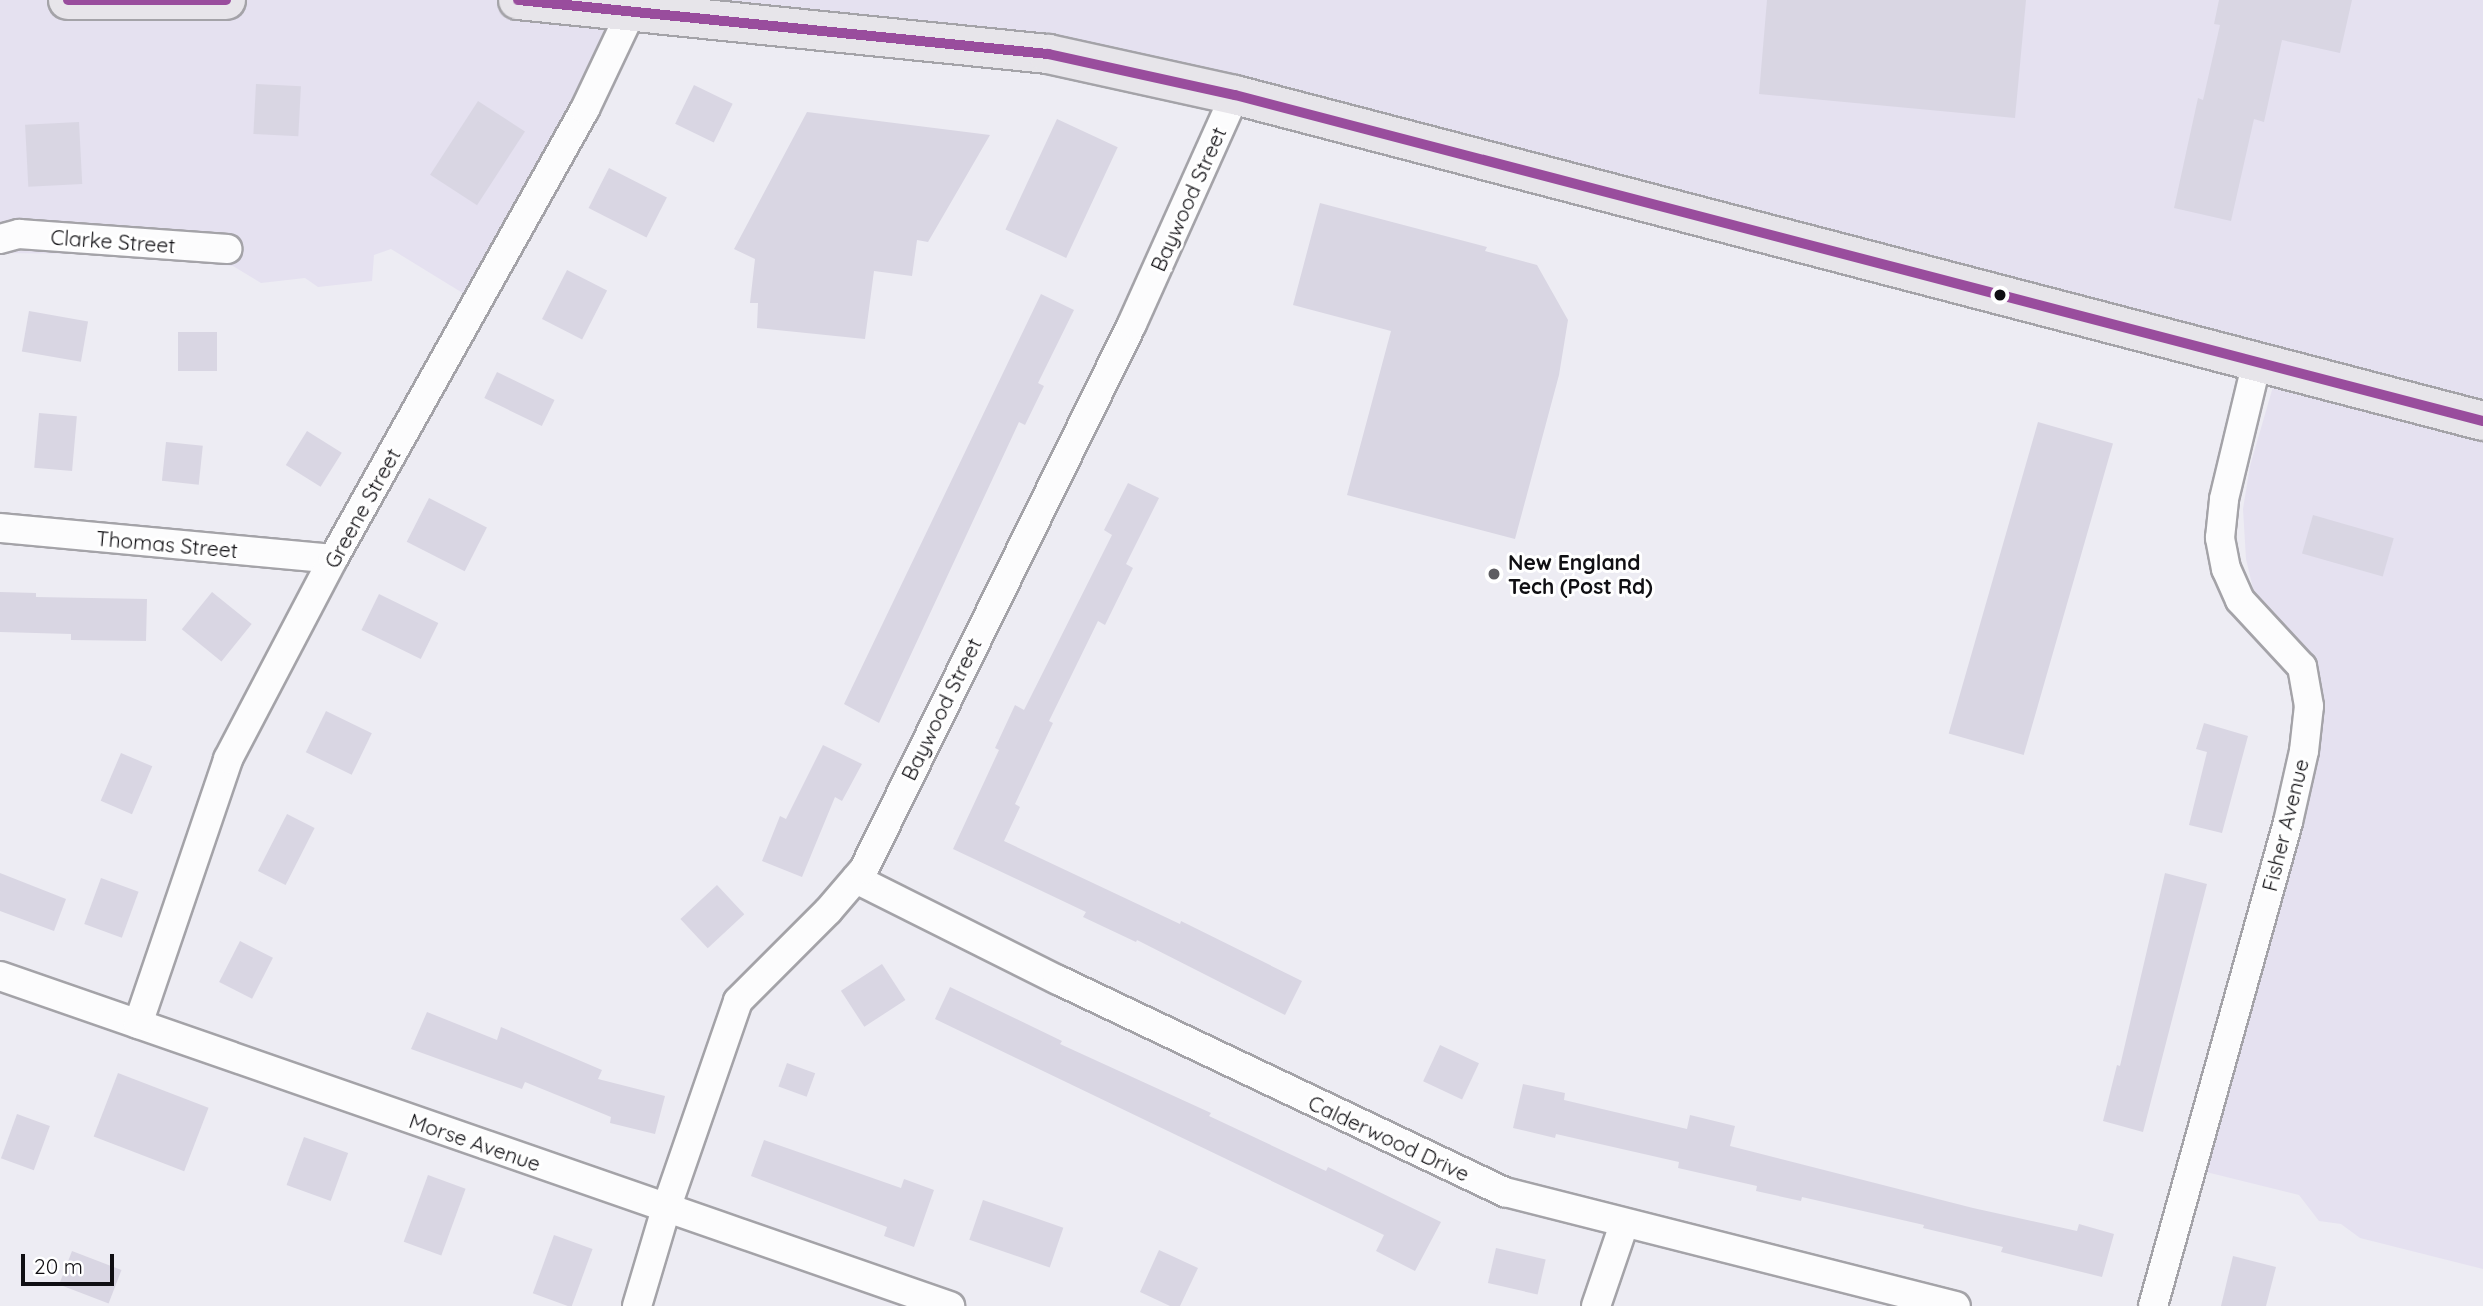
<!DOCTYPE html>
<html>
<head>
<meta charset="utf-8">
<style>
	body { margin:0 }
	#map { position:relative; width:2483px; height:1306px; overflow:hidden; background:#edecf3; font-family:Quicksand,sans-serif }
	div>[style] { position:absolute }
	.built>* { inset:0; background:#e5e1f0 }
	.building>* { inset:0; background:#d9d6e3; transform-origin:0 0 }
	.roads { filter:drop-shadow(2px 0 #a4a3a8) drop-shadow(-2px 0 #a4a3a8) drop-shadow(0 2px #a4a3a8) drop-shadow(0 -2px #a4a3a8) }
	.minor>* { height:28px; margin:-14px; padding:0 14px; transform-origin:14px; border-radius:14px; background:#fcfcfd }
	.primary>* { height:38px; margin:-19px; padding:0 19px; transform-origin:19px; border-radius:19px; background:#e7e5ea }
	.bus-1>* { height:10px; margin:-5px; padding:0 5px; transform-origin:5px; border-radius:5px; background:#994d9d }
	.dots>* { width:19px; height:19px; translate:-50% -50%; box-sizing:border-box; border:4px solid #fff; border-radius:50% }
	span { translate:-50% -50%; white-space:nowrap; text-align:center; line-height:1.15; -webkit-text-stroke:6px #fff; paint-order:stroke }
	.street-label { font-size:21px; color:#100f13 }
	.poi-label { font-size:21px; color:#100f13; font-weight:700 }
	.left { translate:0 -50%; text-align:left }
	.scale { position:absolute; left:21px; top:1254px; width:93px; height:32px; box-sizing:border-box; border:4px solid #100f13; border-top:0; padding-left:9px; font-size:21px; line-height:24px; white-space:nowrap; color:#100f13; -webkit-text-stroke:5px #fff; paint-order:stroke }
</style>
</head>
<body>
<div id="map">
	<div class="built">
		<div style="clip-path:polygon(0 0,2483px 0,2483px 1269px,2360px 1238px,2341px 1224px,2319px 1221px,2299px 1195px,2198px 1170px,2289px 830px,2301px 667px,2262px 626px,2246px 559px,2243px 509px,2250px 466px,2279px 366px,1337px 105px,649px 16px,555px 189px,474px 300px,391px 249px,374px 255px,372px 281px,318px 287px,305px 278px,261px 283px,233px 266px,97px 254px,0 253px)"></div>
	</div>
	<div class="building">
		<div style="clip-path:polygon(1767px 0,2026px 0,2015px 118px,1759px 94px)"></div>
		<div style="clip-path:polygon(2219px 0,2352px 0,2340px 53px,2282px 40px,2264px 122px,2254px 119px,2231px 221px,2174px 208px,2198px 98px,2203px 100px,2220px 25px,2214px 24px)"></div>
		<div style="left:256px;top:84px;width:45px;height:50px;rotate:3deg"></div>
		<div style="left:694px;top:85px;width:43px;height:43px;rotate:26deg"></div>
		<div style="left:478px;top:101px;width:56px;height:88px;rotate:33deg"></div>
		<div style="clip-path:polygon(807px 112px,990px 135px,928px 242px,917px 240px,912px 276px,874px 271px,865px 339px,757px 328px,758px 303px,750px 303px,755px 259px,734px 249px)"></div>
		<div style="left:1057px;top:119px;width:67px;height:122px;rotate:25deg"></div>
		<div style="left:79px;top:122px;width:62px;height:54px;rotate:87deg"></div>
		<div style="left:609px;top:168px;width:65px;height:45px;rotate:27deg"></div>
		<div style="clip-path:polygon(1320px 203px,1487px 247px,1485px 251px,1537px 265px,1568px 320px,1559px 375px,1515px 539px,1347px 495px,1391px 331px,1293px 305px)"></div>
		<div style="left:567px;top:270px;width:45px;height:55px;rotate:27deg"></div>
		<div style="clip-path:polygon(1041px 294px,1074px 310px,1038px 383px,1044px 386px,1025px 425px,1019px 422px,879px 723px,844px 704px)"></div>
		<div style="left:29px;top:311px;width:60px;height:41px;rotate:10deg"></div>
		<div style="left:178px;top:332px;width:39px;height:39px"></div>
		<div style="left:497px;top:372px;width:64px;height:29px;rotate:26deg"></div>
		<div style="left:39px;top:413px;width:38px;height:55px;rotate:5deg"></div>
		<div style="left:2038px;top:422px;width:78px;height:324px;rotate:16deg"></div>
		<div style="left:307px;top:431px;width:41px;height:40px;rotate:32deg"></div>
		<div style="left:166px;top:442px;width:37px;height:39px;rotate:6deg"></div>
		<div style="clip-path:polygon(1128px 483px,1159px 498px,1126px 564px,1133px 568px,1105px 625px,1098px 621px,1049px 721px,1053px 723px,1015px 804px,1020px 807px,1004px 841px,1180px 924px,1181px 921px,1302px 981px,1285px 1015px,1137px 940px,1136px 942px,1083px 917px,1086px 912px,953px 849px,999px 750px,995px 748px,1015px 705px,1024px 710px,1112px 535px,1104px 530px)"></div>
		<div style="left:429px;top:498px;width:65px;height:49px;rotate:27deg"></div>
		<div style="left:2313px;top:515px;width:84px;height:40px;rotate:16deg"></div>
		<div style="clip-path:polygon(0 592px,36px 593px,36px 597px,147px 599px,146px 641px,71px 640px,71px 634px,0 632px)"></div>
		<div style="left:212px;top:592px;width:51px;height:48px;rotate:39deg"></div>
		<div style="left:379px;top:594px;width:66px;height:40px;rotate:26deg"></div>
		<div style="left:326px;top:711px;width:51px;height:46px;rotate:26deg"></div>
		<div style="clip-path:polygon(2204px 723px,2248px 736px,2222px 833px,2189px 825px,2207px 752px,2196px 749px)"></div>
		<div style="clip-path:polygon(823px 745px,862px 764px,842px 801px,835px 797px,802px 877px,762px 861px,780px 816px,786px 819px)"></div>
		<div style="left:121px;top:753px;width:34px;height:52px;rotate:23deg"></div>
		<div style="left:287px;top:814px;width:31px;height:64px;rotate:27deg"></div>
		<div style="clip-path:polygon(0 873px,66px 899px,54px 931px,0 911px)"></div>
		<div style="clip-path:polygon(2165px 873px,2207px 884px,2143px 1132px,2103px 1121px,2117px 1065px,2120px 1066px)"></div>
		<div style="left:101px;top:878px;width:40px;height:49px;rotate:20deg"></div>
		<div style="left:717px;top:885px;width:40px;height:50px;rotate:47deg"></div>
		<div style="left:240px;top:941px;width:37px;height:46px;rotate:27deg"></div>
		<div style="left:882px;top:964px;width:43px;height:49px;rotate:57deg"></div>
		<div style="clip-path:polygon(950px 987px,1062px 1041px,1060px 1044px,1211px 1113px,1209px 1116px,1326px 1171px,1328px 1167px,1441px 1222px,1415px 1271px,1376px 1251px,1384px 1235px,935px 1019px)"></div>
		<div style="clip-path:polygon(427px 1012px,497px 1040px,501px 1027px,602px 1070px,598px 1079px,665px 1096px,655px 1134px,610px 1123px,611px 1117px,525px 1082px,522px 1089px,411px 1049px)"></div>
		<div style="left:1440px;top:1045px;width:43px;height:40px;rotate:25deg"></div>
		<div style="left:787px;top:1063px;width:30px;height:25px;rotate:20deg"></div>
		<div style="left:118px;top:1073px;width:97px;height:68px;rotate:21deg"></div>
		<div style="clip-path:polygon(1523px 1084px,1565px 1093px,1564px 1100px,1687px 1129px,1690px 1115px,1735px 1126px,1730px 1146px,1973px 1208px,2077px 1231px,2079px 1224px,2114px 1234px,2102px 1277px,2001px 1252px,2003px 1247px,1923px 1228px,1924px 1225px,1802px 1197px,1801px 1201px,1756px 1191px,1757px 1186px,1678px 1168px,1679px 1162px,1556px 1134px,1555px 1138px,1513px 1128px)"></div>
		<div style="left:17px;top:1114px;width:35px;height:47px;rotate:20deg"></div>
		<div style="left:304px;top:1137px;width:47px;height:51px;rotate:20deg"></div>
		<div style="clip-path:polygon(764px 1140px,901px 1188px,904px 1179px,934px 1190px,914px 1247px,884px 1236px,887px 1227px,751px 1176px)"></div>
		<div style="left:428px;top:1175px;width:40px;height:71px;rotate:20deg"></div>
		<div style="left:983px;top:1200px;width:85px;height:42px;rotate:19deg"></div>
		<div style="left:554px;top:1235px;width:41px;height:62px;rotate:20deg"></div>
		<div style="left:1496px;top:1248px;width:51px;height:36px;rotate:13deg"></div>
		<div style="clip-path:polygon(1159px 1250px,1198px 1268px,1180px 1306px,1170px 1306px,1140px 1292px)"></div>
		<div style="left:72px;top:1251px;width:53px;height:36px;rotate:21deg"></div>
		<div style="clip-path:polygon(2233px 1256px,2276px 1267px,2266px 1306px,2221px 1306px)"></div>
	</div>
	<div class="roads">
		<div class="minor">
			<div style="left:0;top:239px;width:20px;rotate:-15deg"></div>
			<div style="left:19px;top:234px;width:209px;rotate:4.1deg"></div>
			<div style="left:0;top:528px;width:334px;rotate:5.3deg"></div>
			<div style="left:856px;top:879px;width:226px;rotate:26.6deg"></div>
			<div style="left:1058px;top:980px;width:495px;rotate:25.4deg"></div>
			<div style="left:1505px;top:1192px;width:465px;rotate:14.2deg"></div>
			<div style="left:0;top:976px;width:1006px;rotate:19.16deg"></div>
			<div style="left:138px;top:1024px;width:280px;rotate:-71.2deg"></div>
			<div style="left:228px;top:759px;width:226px;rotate:-62.3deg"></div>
			<div style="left:333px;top:559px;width:516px;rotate:-60.75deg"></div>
			<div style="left:585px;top:109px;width:107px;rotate:-64.6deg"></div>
			<div style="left:637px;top:1306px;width:101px;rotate:-73.4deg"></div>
			<div style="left:666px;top:1209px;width:220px;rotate:-70.9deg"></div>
			<div style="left:738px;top:1001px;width:127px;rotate:-45deg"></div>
			<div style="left:828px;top:911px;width:55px;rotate:-49.4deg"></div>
			<div style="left:864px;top:869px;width:607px;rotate:-63.81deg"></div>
			<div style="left:1132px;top:324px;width:251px;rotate:-65.8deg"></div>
			<div style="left:1596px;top:1306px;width:87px;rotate:-71.1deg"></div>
			<div style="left:2153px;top:1306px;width:502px;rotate:-74.41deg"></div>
			<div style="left:2288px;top:822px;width:73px;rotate:-77.3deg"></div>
			<div style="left:2304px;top:751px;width:45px;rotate:-83.7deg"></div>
			<div style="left:2309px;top:706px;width:40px;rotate:-100deg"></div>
			<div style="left:2302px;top:667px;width:91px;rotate:-132.8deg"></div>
			<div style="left:2240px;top:600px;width:34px;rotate:-114deg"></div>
			<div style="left:2226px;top:569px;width:32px;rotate:-101deg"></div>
			<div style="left:2220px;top:538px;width:39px;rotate:-84deg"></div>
			<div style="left:2224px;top:499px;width:141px;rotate:-76.5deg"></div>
		</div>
		<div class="primary">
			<div style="left:68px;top:0;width:158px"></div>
			<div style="left:518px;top:0;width:533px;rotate:5.82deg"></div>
			<div style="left:1048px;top:54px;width:191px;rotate:12.4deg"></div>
			<div style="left:1235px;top:95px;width:1290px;rotate:14.64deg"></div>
		</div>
	</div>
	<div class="bus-1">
		<div style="left:68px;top:0;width:158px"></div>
		<div style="left:518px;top:0;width:533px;rotate:5.82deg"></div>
		<div style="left:1048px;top:54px;width:191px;rotate:12.4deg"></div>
		<div style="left:1235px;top:95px;width:1290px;rotate:14.64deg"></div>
	</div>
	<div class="dots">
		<div style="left:2000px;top:295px;background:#100f13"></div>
		<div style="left:1494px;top:574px;background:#5d5c61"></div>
	</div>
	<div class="street-label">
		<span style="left:1188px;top:199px;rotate:-66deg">Baywood Street</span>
		<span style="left:113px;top:241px;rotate:4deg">Clarke Street</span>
		<span style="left:362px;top:508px;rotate:-61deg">Greene Street</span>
		<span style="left:167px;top:544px;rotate:5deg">Thomas Street</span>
		<span style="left:941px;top:709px;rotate:-64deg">Baywood Street</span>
		<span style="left:2285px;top:825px;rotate:-76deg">Fisher Avenue</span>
		<span style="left:1389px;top:1138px;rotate:25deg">Calderwood Drive</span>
		<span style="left:475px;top:1142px;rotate:19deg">Morse Avenue</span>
	</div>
	<div class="poi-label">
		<span class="left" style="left:1508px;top:574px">New England<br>Tech (Post Rd)</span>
	</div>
	<div class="scale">20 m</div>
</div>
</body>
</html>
